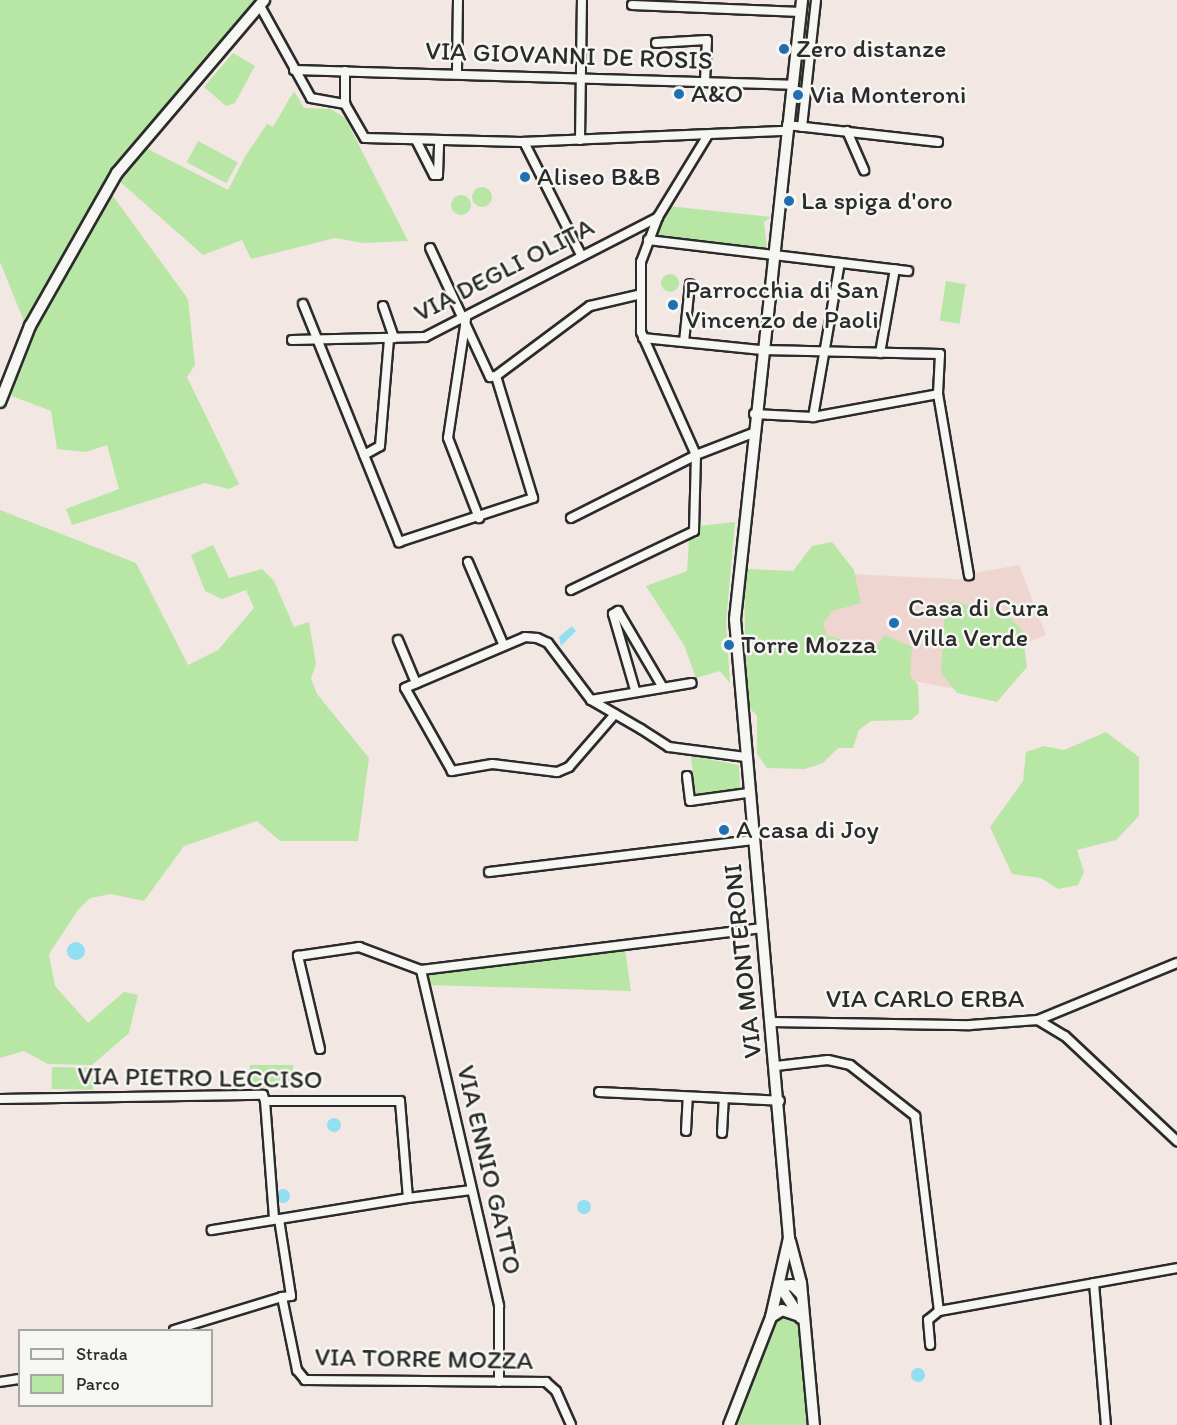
<!DOCTYPE html>
<html>
<head>
<meta charset="utf-8">
<style>
	body { margin:0 }
	#map { position:relative; width:1177px; height:1425px; overflow:hidden; background:#f3e7e3; font-family:Itim,sans-serif }
	div>[style] { position:absolute }
	.built>* { inset:0; background:#efd5d0 }
	.green>* { inset:0; background:#b7e6a5; transform-origin:0 0 }
	.round { border-radius:50% }
	.water>* { inset:0; background:#91dff1 }
	.roads { filter:drop-shadow(2px 0 #2b2b2b) drop-shadow(-2px 0 #2b2b2b) drop-shadow(0 2px #2b2b2b) drop-shadow(0 -2px #2b2b2b) }
	.street>* { height:8px; margin:-4px; padding:0 4px; transform-origin:4px; border-radius:4px; background:#f6f6f2 }
	.secondary>* { height:10px; margin:-5px; padding:0 5px; transform-origin:5px; border-radius:5px; background:#f6f6f2 }
	.dots>* { width:16px; height:16px; translate:-50% -50%; box-sizing:border-box; border:3px solid #f6f6f2; border-radius:50% }
	span { translate:-50% -50%; white-space:nowrap; text-align:center; line-height:1.15; -webkit-text-stroke:5px #f6f6f2; paint-order:stroke }
	.poi-label { font-size:26px; color:#2b2b2b }
	.left { translate:0 -50%; text-align:left }
	.street-label { font-size:26px; color:#2b2b2b }
	.legend { position:absolute; left:18px; top:1329px; width:195px; height:78px; box-sizing:border-box; background:#f6f6f2; border:2px solid #a5a5a2; margin:0; padding:8px 10px; list-style:none; font-size:18px; color:#2b2b2b }
	.legend li { display:flex; align-items:center; gap:12px; height:30px }
	.legend b { width:30px; border:2px solid #a5a5a2 }
</style>
</head>
<body>
<div id="map">
	<div class="built">
		<div style="clip-path:polygon(1019px 565px,1046px 635px,992px 656px,976px 693px,909px 680px,842px 678px,744px 569px,975px 580px,974px 573px)"></div>
	</div>
	<div class="green">
		<div style="clip-path:polygon(0 0,257px 0,87px 216px,25px 324px,0 262px)"></div>
		<div style="clip-path:polygon(233px 53px,255px 66px,235px 103px,226px 106px,204px 87px)"></div>
		<div style="clip-path:polygon(294px 91px,304px 108px,331px 109px,345px 118px,408px 241px,363px 243px,335px 238px,251px 259px,242px 240px,203px 255px,118px 180px,146px 148px,228px 190px,246px 155px,267px 124px,273px 127px)"></div>
		<div style="left:198px;top:141px;width:45px;height:24px;rotate:28deg"></div>
		<div class="round" style="left:472px;top:187px;width:20px;height:20px"></div>
		<div style="clip-path:polygon(110px 192px,188px 299px,195px 365px,187px 377px,239px 484px,229px 489px,205px 483px,72px 525px,66px 509px,119px 489px,107px 445px,86px 452px,57px 449px,51px 411px,12px 396px,9px 377px,31px 327px)"></div>
		<div class="round" style="left:451px;top:195px;width:20px;height:20px"></div>
		<div style="clip-path:polygon(668px 206px,771px 217px,764px 222px,767px 249px,655px 237px)"></div>
		<div class="round" style="left:661px;top:274px;width:18px;height:18px"></div>
		<div style="left:946px;top:281px;width:20px;height:40px;rotate:9deg"></div>
		<div style="clip-path:polygon(0 510px,136px 563px,188px 665px,218px 650px,254px 608px,246px 590px,222px 599px,205px 591px,191px 555px,213px 545px,229px 578px,262px 569px,274px 581px,294px 627px,309px 622px,316px 664px,311px 678px,317px 694px,369px 758px,358px 841px,280px 841px,257px 821px,184px 846px,144px 901px,111px 894px,90px 898px,78px 910px,49px 954px,55px 986px,88px 1023px,124px 992px,138px 995px,129px 1033px,92px 1065px,48px 1064px,24px 1051px,0 1058px)"></div>
		<div style="clip-path:polygon(735px 522px,726px 623px,730px 683px,720px 671px,696px 678px,684px 645px,646px 586px,687px 571px,689px 539px,698px 538px,699px 526px)"></div>
		<div style="clip-path:polygon(832px 542px,854px 570px,861px 603px,832px 611px,823px 623px,827px 636px,841px 639px,853px 650px,872px 652px,885px 635px,912px 647px,910px 676px,918px 685px,919px 713px,911px 720px,871px 721px,859px 730px,853px 748px,838px 748px,823px 763px,805px 769px,767px 768px,757px 754px,757px 716px,746px 704px,744px 569px,793px 571px,812px 546px)"></div>
		<div style="clip-path:polygon(953px 600px,979px 610px,998px 606px,1022px 630px,1027px 667px,997px 702px,957px 693px,941px 673px,945px 606px)"></div>
		<div style="clip-path:polygon(1106px 732px,1139px 757px,1139px 816px,1116px 840px,1077px 850px,1084px 872px,1078px 885px,1058px 889px,1041px 878px,1012px 874px,990px 827px,1023px 781px,1026px 752px,1044px 746px,1064px 750px)"></div>
		<div style="clip-path:polygon(691px 756px,739px 765px,740px 789px,695px 794px)"></div>
		<div style="clip-path:polygon(625px 949px,631px 991px,429px 985px,426px 975px)"></div>
		<div style="left:293px;top:1065px;width:23px;height:43px;rotate:90deg"></div>
		<div style="left:52px;top:1067px;width:41px;height:22px;rotate:1deg"></div>
		<div style="clip-path:polygon(777px 1315px,797px 1322px,808px 1425px,733px 1425px)"></div>
	</div>
	<div class="water">
		<div style="clip-path:polygon(572px 626px,576px 631px,561px 646px,559px 637px)"></div>
		<div class="round" style="left:67px;top:942px;width:18px;height:18px"></div>
		<div class="round" style="left:327px;top:1118px;width:14px;height:14px"></div>
		<div class="round" style="left:276px;top:1189px;width:14px;height:14px"></div>
		<div class="round" style="left:577px;top:1200px;width:14px;height:14px"></div>
		<div class="round" style="left:911px;top:1368px;width:14px;height:14px"></div>
	</div>
	<div class="roads">
		<div class="street">
			<div style="left:632px;top:5px;width:169px;rotate:2.4deg"></div>
			<div style="left:260px;top:6px;width:105px;rotate:61deg"></div>
			<div style="left:311px;top:98px;width:35px;rotate:10deg"></div>
			<div style="left:656px;top:43px;width:51px;rotate:-3.4deg"></div>
			<div style="left:707px;top:40px;width:41px;rotate:92.8deg"></div>
			<div style="left:294px;top:70px;width:498px;rotate:1.7deg"></div>
			<div style="left:345px;top:71px;width:33px;rotate:90deg"></div>
			<div style="left:345px;top:104px;width:39px;rotate:60deg"></div>
			<div style="left:365px;top:138px;width:156px;rotate:1.5deg"></div>
			<div style="left:521px;top:142px;width:266px;rotate:-2.4deg"></div>
			<div style="left:457px;top:71px;width:71px;rotate:-89.2deg"></div>
			<div style="left:787px;top:125px;width:152px;rotate:6.4deg"></div>
			<div style="left:802px;top:127px;width:128px;rotate:-83.7deg"></div>
			<div style="left:847px;top:131px;width:43px;rotate:66.4deg"></div>
			<div style="left:708px;top:135px;width:96px;rotate:121.4deg"></div>
			<div style="left:658px;top:217px;width:48px;rotate:110.7deg"></div>
			<div style="left:641px;top:262px;width:70px;rotate:90deg"></div>
			<div style="left:641px;top:332px;width:135px;rotate:65.9deg"></div>
			<div style="left:696px;top:455px;width:61px;rotate:-21.1deg"></div>
			<div style="left:416px;top:140px;width:39px;rotate:63deg"></div>
			<div style="left:434px;top:175px;width:4px"></div>
			<div style="left:438px;top:175px;width:35px;rotate:-88deg"></div>
			<div style="left:580px;top:140px;width:140px;rotate:-89.2deg"></div>
			<div style="left:524px;top:142px;width:127px;rotate:63.2deg"></div>
			<div style="left:648px;top:240px;width:262px;rotate:6.8deg"></div>
			<div style="left:303px;top:304px;width:257px;rotate:68deg"></div>
			<div style="left:399px;top:542px;width:141px;rotate:-18.2deg"></div>
			<div style="left:533px;top:498px;width:127px;rotate:-106.9deg"></div>
			<div style="left:496px;top:376px;width:6px;rotate:171deg"></div>
			<div style="left:490px;top:377px;width:142px;rotate:-114.9deg"></div>
			<div style="left:383px;top:306px;width:34px;rotate:71deg"></div>
			<div style="left:466px;top:319px;width:120px;rotate:98.6deg"></div>
			<div style="left:448px;top:438px;width:86px;rotate:68.8deg"></div>
			<div style="left:643px;top:338px;width:120px;rotate:5.8deg"></div>
			<div style="left:762px;top:350px;width:178px;rotate:1.3deg"></div>
			<div style="left:940px;top:354px;width:40px;rotate:92.9deg"></div>
			<div style="left:938px;top:394px;width:184px;rotate:80.3deg"></div>
			<div style="left:292px;top:340px;width:133px;rotate:-1.3deg"></div>
			<div style="left:425px;top:337px;width:262px;rotate:-27.2deg"></div>
			<div style="left:684px;top:342px;width:58px;rotate:-84.1deg"></div>
			<div style="left:880px;top:353px;width:85px;rotate:-79.9deg"></div>
			<div style="left:496px;top:376px;width:117px;rotate:-36.7deg"></div>
			<div style="left:590px;top:306px;width:48px;rotate:-13.2deg"></div>
			<div style="left:754px;top:414px;width:59px;rotate:2.9deg"></div>
			<div style="left:813px;top:417px;width:127px;rotate:-10.4deg"></div>
			<div style="left:813px;top:417px;width:156px;rotate:-80.1deg"></div>
			<div style="left:364px;top:455px;width:18px;rotate:-29deg"></div>
			<div style="left:380px;top:446px;width:108px;rotate:-85.2deg"></div>
			<div style="left:571px;top:518px;width:140px;rotate:-26.7deg"></div>
			<div style="left:468px;top:562px;width:91px;rotate:66.8deg"></div>
			<div style="left:571px;top:590px;width:136px;rotate:-25.6deg"></div>
			<div style="left:694px;top:531px;width:76px;rotate:-88.5deg"></div>
			<div style="left:398px;top:640px;width:47px;rotate:67.3deg"></div>
			<div style="left:635px;top:690px;width:79px;rotate:-106.1deg"></div>
			<div style="left:613px;top:614px;width:6px;rotate:-31deg"></div>
			<div style="left:618px;top:611px;width:87px;rotate:59.6deg"></div>
			<div style="left:591px;top:700px;width:102px;rotate:-9.6deg"></div>
			<div style="left:615px;top:714px;width:70px;rotate:131deg"></div>
			<div style="left:569px;top:767px;width:13px;rotate:157deg"></div>
			<div style="left:557px;top:772px;width:65px;rotate:-173deg"></div>
			<div style="left:492px;top:764px;width:41px;rotate:170.1deg"></div>
			<div style="left:452px;top:771px;width:95px;rotate:-119.5deg"></div>
			<div style="left:405px;top:688px;width:130px;rotate:-23deg"></div>
			<div style="left:525px;top:637px;width:12px;rotate:5deg"></div>
			<div style="left:537px;top:638px;width:12px;rotate:24deg"></div>
			<div style="left:548px;top:643px;width:71px;rotate:53deg"></div>
			<div style="left:591px;top:700px;width:58px;rotate:30.1deg"></div>
			<div style="left:641px;top:729px;width:33px;rotate:33deg"></div>
			<div style="left:669px;top:747px;width:77px;rotate:7.5deg"></div>
			<div style="left:687px;top:776px;width:25px;rotate:83deg"></div>
			<div style="left:690px;top:801px;width:59px;rotate:-7.9deg"></div>
			<div style="left:489px;top:872px;width:266px;rotate:-6.9deg"></div>
			<div style="left:421px;top:970px;width:345px;rotate:76.9deg"></div>
			<div style="left:499px;top:1306px;width:76px;rotate:90deg"></div>
			<div style="left:1038px;top:1020px;width:31px;rotate:31deg"></div>
			<div style="left:1065px;top:1036px;width:154px;rotate:43.2deg"></div>
			<div style="left:771px;top:1022px;width:199px;rotate:0.9deg"></div>
			<div style="left:970px;top:1025px;width:68px;rotate:-4.2deg"></div>
			<div style="left:1038px;top:1020px;width:150px;rotate:-22.3deg"></div>
			<div style="left:320px;top:1049px;width:96px;rotate:-103.3deg"></div>
			<div style="left:298px;top:956px;width:62px;rotate:-8.4deg"></div>
			<div style="left:359px;top:947px;width:66px;rotate:20.4deg"></div>
			<div style="left:421px;top:970px;width:344px;rotate:-7deg"></div>
			<div style="left:776px;top:1066px;width:52px;rotate:-6.6deg"></div>
			<div style="left:828px;top:1060px;width:23px;rotate:13deg"></div>
			<div style="left:850px;top:1065px;width:83px;rotate:38.1deg"></div>
			<div style="left:915px;top:1116px;width:196px;rotate:83deg"></div>
			<div style="left:939px;top:1311px;width:14px;rotate:141deg"></div>
			<div style="left:928px;top:1320px;width:25px;rotate:85deg"></div>
			<div style="left:599px;top:1092px;width:181px;rotate:2.8deg"></div>
			<div style="left:0;top:1099px;width:263px;rotate:-0.9deg"></div>
			<div style="left:263px;top:1095px;width:6px;rotate:72deg"></div>
			<div style="left:265px;top:1101px;width:135px"></div>
			<div style="left:400px;top:1101px;width:97px;rotate:85.3deg"></div>
			<div style="left:408px;top:1198px;width:199px;rotate:170.7deg"></div>
			<div style="left:265px;top:1101px;width:118px;rotate:85.6deg"></div>
			<div style="left:686px;top:1131px;width:34px;rotate:-87deg"></div>
			<div style="left:722px;top:1133px;width:34px;rotate:-87deg"></div>
			<div style="left:408px;top:1198px;width:64px;rotate:-7.1deg"></div>
			<div style="left:279px;top:1219px;width:78px;rotate:81.1deg"></div>
			<div style="left:291px;top:1296px;width:9px;rotate:174deg"></div>
			<div style="left:1094px;top:1283px;width:143px;rotate:85.2deg"></div>
			<div style="left:939px;top:1311px;width:242px;rotate:-10.2deg"></div>
			<div style="left:174px;top:1330px;width:113px;rotate:-17deg"></div>
			<div style="left:282px;top:1297px;width:75px;rotate:78.4deg"></div>
			<div style="left:297px;top:1370px;width:13px;rotate:51deg"></div>
			<div style="left:305px;top:1380px;width:241px;rotate:0.5deg"></div>
			<div style="left:546px;top:1382px;width:13px;rotate:42deg"></div>
			<div style="left:556px;top:1391px;width:37px;rotate:66deg"></div>
			<div style="left:0;top:1382px;width:20px;rotate:-9deg"></div>
		</div>
		<div class="secondary">
			<div style="left:0;top:402px;width:82px;rotate:-68.5deg"></div>
			<div style="left:30px;top:326px;width:176px;rotate:-60.4deg"></div>
			<div style="left:117px;top:173px;width:227px;rotate:-49.6deg"></div>
			<div style="left:790px;top:1241px;width:43px;rotate:75.3deg"></div>
			<div style="left:801px;top:1283px;width:143px;rotate:84.8deg"></div>
			<div style="left:780px;top:1286px;width:38px;rotate:57deg"></div>
			<div style="left:780px;top:1286px;width:12px;rotate:-5deg"></div>
			<div style="left:792px;top:1285px;width:14px;rotate:45deg"></div>
			<div style="left:771px;top:1317px;width:13px;rotate:-32deg"></div>
			<div style="left:782px;top:1310px;width:18px;rotate:19deg"></div>
			<div style="left:729px;top:1425px;width:116px;rotate:-68.7deg"></div>
			<div style="left:771px;top:1317px;width:81px;rotate:-77.2deg"></div>
			<div style="left:789px;top:1238px;width:621px;rotate:-94.99deg"></div>
			<div style="left:735px;top:619px;width:623px;rotate:-83.82deg"></div>
		</div>
	</div>
	<div class="dots">
		<div style="left:784px;top:49px;background:#1f6fb2"></div>
		<div style="left:679px;top:94px;background:#1f6fb2"></div>
		<div style="left:798px;top:95px;background:#1f6fb2"></div>
		<div style="left:525px;top:177px;background:#1f6fb2"></div>
		<div style="left:789px;top:201px;background:#1f6fb2"></div>
		<div style="left:673px;top:305px;background:#1f6fb2"></div>
		<div style="left:894px;top:623px;background:#1f6fb2"></div>
		<div style="left:729px;top:645px;background:#1f6fb2"></div>
		<div style="left:724px;top:830px;background:#1f6fb2"></div>
	</div>
	<div class="poi-label">
		<span class="left" style="left:796px;top:49px">Zero distanze</span>
		<span class="left" style="left:691px;top:94px">A&amp;O</span>
		<span class="left" style="left:810px;top:95px">Via Monteroni</span>
		<span class="left" style="left:537px;top:177px">Aliseo B&amp;B</span>
		<span class="left" style="left:801px;top:201px">La spiga d'oro</span>
		<span class="left" style="left:685px;top:305px">Parrocchia di San<br>Vincenzo de Paoli</span>
		<span class="left" style="left:908px;top:623px">Casa di Cura<br>Villa Verde</span>
		<span class="left" style="left:741px;top:645px">Torre Mozza</span>
		<span class="left" style="left:736px;top:830px">A casa di Joy</span>
	</div>
	<div class="street-label">
		<span style="left:569px;top:56px;rotate:2deg">VIA GIOVANNI DE ROSIS</span>
		<span style="left:504px;top:270px;rotate:-27deg">VIA DEGLI OLITA</span>
		<span style="left:743px;top:961px;rotate:-96deg">VIA MONTERONI</span>
		<span style="left:925px;top:999px">VIA CARLO ERBA</span>
		<span style="left:200px;top:1078px;rotate:1deg">VIA PIETRO LECCISO</span>
		<span style="left:489px;top:1170px;rotate:77deg">VIA ENNIO GATTO</span>
		<span style="left:424px;top:1359px;rotate:1deg">VIA TORRE MOZZA</span>
	</div>
	<ul class="legend">
	<li><b style="height:8px;background:#f6f6f2"></b>Strada</li>
	<li><b style="height:16px;background:#b7e6a5"></b>Parco</li>
	</ul>
</div>
</body>
</html>
